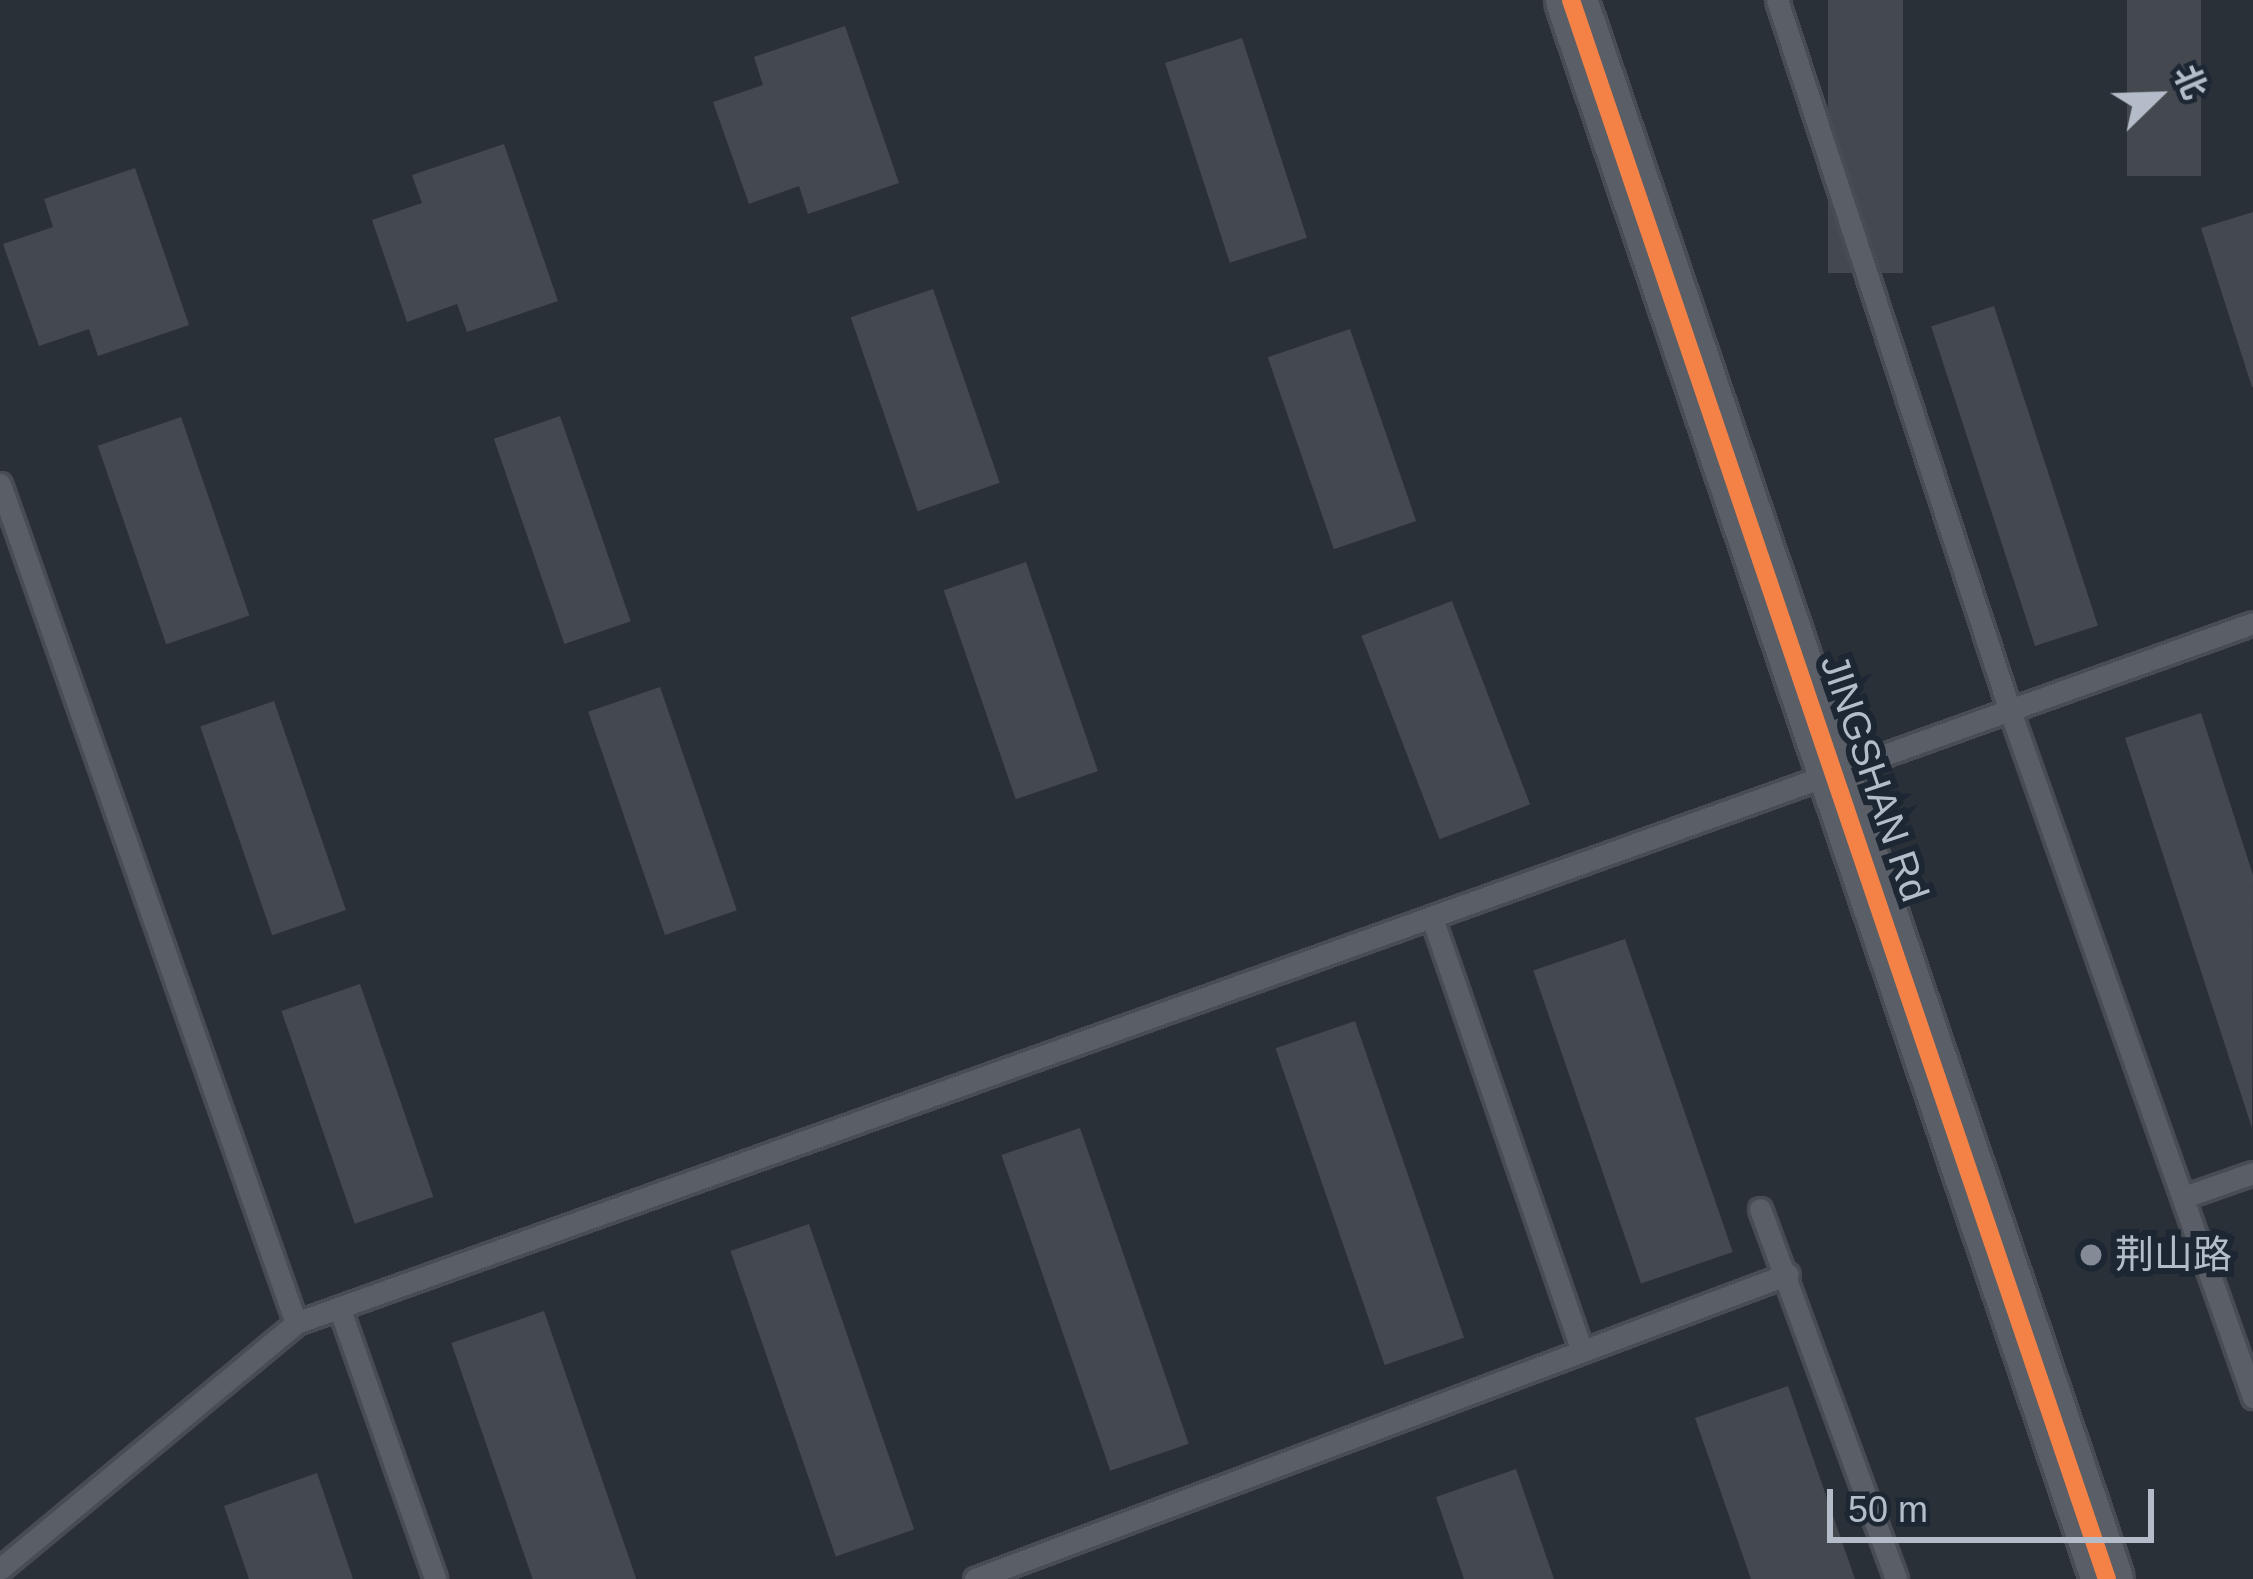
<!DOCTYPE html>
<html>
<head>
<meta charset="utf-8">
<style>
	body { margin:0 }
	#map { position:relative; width:2253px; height:1579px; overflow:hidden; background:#2a3038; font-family:Helvetica,"Noto Sans SC",sans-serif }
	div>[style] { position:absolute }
	.building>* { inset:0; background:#444950; transform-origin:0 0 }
	.roads { filter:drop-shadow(3px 0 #484c53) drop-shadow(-3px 0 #484c53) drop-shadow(0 3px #484c53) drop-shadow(0 -3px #484c53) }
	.service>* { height:21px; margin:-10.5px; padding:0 10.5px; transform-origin:10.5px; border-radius:10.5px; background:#5a5e66 }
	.tertiary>* { height:51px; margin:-25.5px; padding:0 25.5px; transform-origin:25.5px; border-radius:25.5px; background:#5a5e66 }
	.cycleway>* { height:18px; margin:-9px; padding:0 9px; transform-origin:9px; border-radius:9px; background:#f48246 }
	.dots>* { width:33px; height:33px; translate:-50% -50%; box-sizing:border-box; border:6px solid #1d2633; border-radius:50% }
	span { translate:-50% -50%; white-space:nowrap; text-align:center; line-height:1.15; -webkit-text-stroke:12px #1d2633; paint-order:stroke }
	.street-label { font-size:39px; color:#b4bcc9 }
	.poi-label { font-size:39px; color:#b4bcc9 }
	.left { translate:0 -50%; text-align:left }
	.north { position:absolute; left:2097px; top:36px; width:120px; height:120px; -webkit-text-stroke:9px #1d2633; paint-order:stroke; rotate:67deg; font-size:33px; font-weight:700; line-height:48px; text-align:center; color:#b4bcc9 }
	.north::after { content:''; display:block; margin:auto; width:42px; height:54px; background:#b4bcc9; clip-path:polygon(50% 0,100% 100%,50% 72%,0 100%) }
	.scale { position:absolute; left:1827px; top:1489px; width:327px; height:54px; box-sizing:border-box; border:6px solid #b4bcc9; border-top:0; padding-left:15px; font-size:36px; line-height:42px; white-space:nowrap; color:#b4bcc9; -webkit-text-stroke:9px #1d2633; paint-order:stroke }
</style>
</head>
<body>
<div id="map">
	<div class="building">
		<div style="left:1828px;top:0;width:75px;height:273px"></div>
		<div style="left:2127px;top:0;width:74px;height:176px"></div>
		<div style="clip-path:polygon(845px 26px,899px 183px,808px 214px,799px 186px,749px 204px,713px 102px,763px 85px,754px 57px)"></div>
		<div style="left:1242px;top:38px;width:210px;height:81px;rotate:72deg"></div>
		<div style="clip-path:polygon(504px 144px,558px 301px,467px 332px,457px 304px,407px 322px,372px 220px,422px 203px,412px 175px)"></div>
		<div style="clip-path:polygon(135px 168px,189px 325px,98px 356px,89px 329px,39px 346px,3px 244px,53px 227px,44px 199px)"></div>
		<div style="clip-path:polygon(2253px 212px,2253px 387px,2252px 387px,2201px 228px)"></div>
		<div style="left:933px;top:289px;width:205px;height:87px;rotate:71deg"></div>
		<div style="left:1994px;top:306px;width:336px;height:66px;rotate:72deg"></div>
		<div style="left:1350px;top:329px;width:203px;height:87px;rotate:71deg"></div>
		<div style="left:560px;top:416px;width:217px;height:70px;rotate:71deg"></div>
		<div style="left:181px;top:417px;width:210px;height:88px;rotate:71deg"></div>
		<div style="left:1026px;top:562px;width:221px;height:87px;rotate:71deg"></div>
		<div style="left:1452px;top:601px;width:218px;height:97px;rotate:69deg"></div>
		<div style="left:660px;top:687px;width:236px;height:76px;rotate:71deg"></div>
		<div style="left:274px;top:701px;width:221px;height:78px;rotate:71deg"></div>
		<div style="clip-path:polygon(2201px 713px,2253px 875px,2252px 1128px,2125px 738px)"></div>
		<div style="left:1625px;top:939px;width:331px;height:97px;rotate:71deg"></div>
		<div style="left:360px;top:984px;width:225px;height:83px;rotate:71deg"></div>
		<div style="left:1355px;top:1021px;width:335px;height:84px;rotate:71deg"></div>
		<div style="left:1080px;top:1128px;width:334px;height:83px;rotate:71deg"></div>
		<div style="left:809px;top:1224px;width:323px;height:83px;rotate:71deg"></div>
		<div style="left:544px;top:1311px;width:284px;height:98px;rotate:71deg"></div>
		<div style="clip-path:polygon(1788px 1386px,1855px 1579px,1751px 1579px,1695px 1418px)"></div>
		<div style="clip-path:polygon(1516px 1469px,1554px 1579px,1464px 1579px,1436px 1497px)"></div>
		<div style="clip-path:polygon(317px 1473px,353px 1579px,249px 1579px,224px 1506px)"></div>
	</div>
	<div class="roads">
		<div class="service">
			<div style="left:1777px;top:0;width:748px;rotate:71.86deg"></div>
			<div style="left:2010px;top:711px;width:728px;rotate:70.49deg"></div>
			<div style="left:0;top:484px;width:890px;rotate:70.57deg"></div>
			<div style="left:1432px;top:918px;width:458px;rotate:70.9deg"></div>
			<div style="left:2184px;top:1197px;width:73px;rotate:-19.2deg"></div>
			<div style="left:1760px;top:1209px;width:394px;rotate:69.8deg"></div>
			<div style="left:340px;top:1310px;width:285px;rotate:70.5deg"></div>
			<div style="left:0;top:1569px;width:385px;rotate:-39.7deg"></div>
			<div style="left:296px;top:1323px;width:2078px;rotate:-19.68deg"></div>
			<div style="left:975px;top:1579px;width:868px;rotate:-20.56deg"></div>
		</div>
		<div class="tertiary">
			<div style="left:1571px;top:0;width:1667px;rotate:71.25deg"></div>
		</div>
	</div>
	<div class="cycleway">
		<div style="left:1571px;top:0;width:1667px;rotate:71.25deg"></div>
	</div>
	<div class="dots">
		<div style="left:2091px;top:1255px;background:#848b96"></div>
	</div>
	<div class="street-label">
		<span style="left:1874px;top:778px;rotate:71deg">JINGSHAN Rd</span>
	</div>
	<div class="poi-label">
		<span class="left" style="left:2115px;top:1255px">荆山路</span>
	</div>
	<div class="north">北</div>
	<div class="scale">50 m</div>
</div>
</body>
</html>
